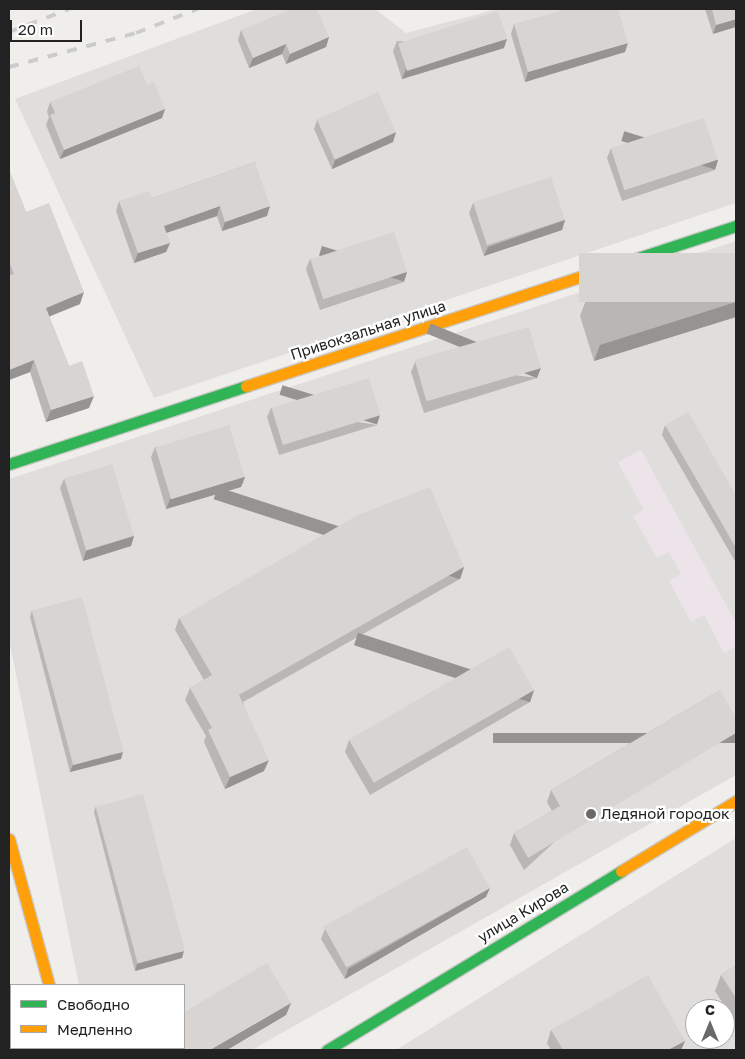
<!DOCTYPE html>
<html>
<head>
<meta charset="utf-8">
<style>
	body { margin:0 }
	#map { position:relative; width:745px; height:1059px; overflow:hidden; background:#f0eeeb; font-family:"Golos Text",sans-serif }
	div>[style] { position:absolute }
	.residential>* { inset:0; background:#dfdedc }
	.industrial>* { inset:0; background:#ede4e9 }
	.roads { filter:drop-shadow(1px 0 #c9c8c7) drop-shadow(-1px 0 #c9c8c7) drop-shadow(0 1px #c9c8c7) drop-shadow(0 -1px #c9c8c7) }
	.street>* { height:20px; margin:-10px; padding:0 10px; transform-origin:10px; border-radius:10px; background:#fdfcfc }
	.fast>* { height:11px; margin:-5.5px; padding:0 5.5px; transform-origin:5.5px; border-radius:5.5px; background:#30b455 }
	.slow>* { height:11px; margin:-5.5px; padding:0 5.5px; transform-origin:5.5px; border-radius:5.5px; background:#ff9f0a }
	.rail>* { height:4px; margin-top:-2px; transform-origin:0; background:repeating-linear-gradient(90deg,#ccc 0 10px,transparent 0 20px) }
	.wall>* { inset:0; background:#b9b6b5 }
	.shaded-wall>* { inset:0; background:#969493; transform-origin:0 0 }
	.building>* { inset:0; background:#d7d4d2; transform-origin:0 0 }
	.dots>* { width:14px; height:14px; translate:-50% -50%; box-sizing:border-box; border:2px solid #fff; border-radius:50% }
	span { translate:-50% -50%; white-space:nowrap; text-align:center; line-height:1.15; -webkit-text-stroke:4.5px #fff; paint-order:stroke }
	.street-label { font-size:15px; color:#222 }
	.poi-label { font-size:15px; color:#222 }
	.left { translate:0 -50%; text-align:left }
	.frame { position:absolute; inset:0; border:10px solid #222; pointer-events:none }
	.legend { position:absolute; left:10px; top:984px; width:175px; height:65px; box-sizing:border-box; background:#fff; border:1px solid #a7a7a7; margin:0; padding:6px 9px; list-style:none; font-size:15px; color:#222 }
	.legend li { display:flex; align-items:center; gap:10px; height:25px }
	.legend b { width:25px; border:1px solid #a7a7a7 }
	.north { position:absolute; left:685px; top:999px; width:50px; height:50px; box-sizing:border-box; background:#fff; border:1px solid #a7a7a7; border-radius:50%; rotate:0deg; font-size:14px; font-weight:700; line-height:20px; text-align:center; color:#222 }
	.north::after { content:''; display:block; margin:auto; width:18px; height:22px; background:#6a6968; clip-path:polygon(50% 0,100% 100%,50% 72%,0 100%) }
	.scale { position:absolute; left:10px; top:20px; width:72px; height:22px; box-sizing:border-box; border:2px solid #222; border-top:0; padding-left:6px; font-size:15px; line-height:18px; white-space:nowrap; color:#222; -webkit-text-stroke:4px #fff; paint-order:stroke }
</style>
</head>
<body>
<div id="map">
	<div class="residential">
		<div style="clip-path:polygon(257px 9px,375px 9px,406px 33px,497px 9px,736px 9px,736px 203px,154px 398px,15px 99px)"></div>
		<div style="clip-path:polygon(736px 241px,736px 775px,252px 1050px,93px 1050px,92px 1048px,184px 1048px,184px 985px,79px 985px,9px 640px,9px 479px)"></div>
		<div style="clip-path:polygon(evenodd,736px 838px,736px 1050px,396px 1050px,736px 838px,695px 1009px,725px 1009px,725px 1039px,695px 1039px,695px 1009px)"></div>
	</div>
	<div class="industrial">
		<div style="clip-path:polygon(641px 450px,736px 623px,736px 646px,724px 653px,704px 615px,691px 622px,669px 581px,681px 574px,669px 552px,657px 558px,633px 516px,644px 510px,618px 462px)"></div>
	</div>
	<div class="roads">
		<div class="street">
			<div style="left:67px;top:1048px;width:2px;rotate:90deg"></div>
		</div>
		<div class="fast">
			<div style="left:595px;top:272px;width:148px;rotate:-18.1deg"></div>
			<div style="left:9px;top:464px;width:250px;rotate:-18.2deg"></div>
			<div style="left:327px;top:1050px;width:344px;rotate:-31.3deg"></div>
		</div>
		<div class="slow">
			<div style="left:246px;top:386px;width:367px;rotate:-18.1deg"></div>
			<div style="left:9px;top:839px;width:151px;rotate:74.7deg"></div>
			<div style="left:621px;top:871px;width:135px;rotate:-31.3deg"></div>
		</div>
	</div>
	<div class="rail">
		<div style="left:9px;top:32px;width:64px;rotate:-21deg"></div>
		<div style="left:9px;top:67px;width:131px;rotate:-15deg"></div>
		<div style="left:136px;top:33px;width:66px;rotate:-21.5deg"></div>
	</div>
	<div class="wall">
		<div style="clip-path:polygon(705px 9px,736px 9px,713px 34px)"></div>
		<div style="clip-path:polygon(514px 24px,625px 52px,525px 82px,511px 34px)"></div>
		<div style="clip-path:polygon(241px 30px,329px 37px,326px 47px,286px 64px,282px 54px,249px 68px,238px 40px)"></div>
		<div style="clip-path:polygon(397px 41px,504px 48px,402px 79px,393px 51px)"></div>
		<div style="clip-path:polygon(147px 85px,165px 109px,162px 118px,60px 159px,46px 125px,49px 117px,47px 112px,50px 102px)"></div>
		<div style="clip-path:polygon(317px 120px,396px 132px,393px 142px,332px 169px,314px 129px)"></div>
		<div style="clip-path:polygon(611px 148px,718px 160px,715px 170px,622px 201px,607px 158px)"></div>
		<div style="clip-path:polygon(255px 162px,267px 216px,222px 231px,217px 216px,166px 233px,170px 243px,166px 252px,134px 263px,116px 211px,119px 201px,152px 198px)"></div>
		<div style="clip-path:polygon(9px 170px,26px 212px,80px 304px,49px 316px,69px 366px,89px 408px,46px 422px,30px 372px,9px 380px)"></div>
		<div style="clip-path:polygon(473px 203px,565px 220px,562px 230px,484px 256px,469px 213px)"></div>
		<div style="clip-path:polygon(736px 253px,736px 317px,594px 361px,580px 316px,586px 300px)"></div>
		<div style="clip-path:polygon(310px 259px,407px 272px,404px 282px,320px 310px,306px 269px)"></div>
		<div style="clip-path:polygon(415px 362px,537px 378px,424px 413px,411px 372px)"></div>
		<div style="clip-path:polygon(271px 408px,377px 425px,279px 455px,267px 417px)"></div>
		<div style="clip-path:polygon(665px 425px,736px 495px,736px 563px,662px 435px)"></div>
		<div style="clip-path:polygon(155px 447px,245px 477px,241px 487px,166px 509px,151px 457px)"></div>
		<div style="clip-path:polygon(64px 479px,134px 536px,131px 546px,83px 561px,60px 488px)"></div>
		<div style="clip-path:polygon(464px 567px,460px 579px,243px 702px,264px 771px,225px 789px,204px 742px,206px 736px,185px 700px,190px 688px,204px 680px,175px 630px,179px 618px)"></div>
		<div style="clip-path:polygon(32px 610px,121px 759px,70px 772px,30px 617px)"></div>
		<div style="clip-path:polygon(534px 690px,530px 702px,370px 795px,345px 752px,349px 740px)"></div>
		<div style="clip-path:polygon(720px 690px,524px 870px,510px 845px,514px 833px,552px 811px,547px 802px,551px 790px)"></div>
		<div style="clip-path:polygon(96px 806px,182px 958px,135px 971px,94px 812px)"></div>
		<div style="clip-path:polygon(486px 897px,345px 979px,321px 939px,325px 929px)"></div>
		<div style="clip-path:polygon(736px 965px,736px 1024px,715px 991px,721px 975px)"></div>
		<div style="clip-path:polygon(291px 1003px,286px 1015px,227px 1050px,164px 1050px,162px 1048px,184px 1048px)"></div>
		<div style="clip-path:polygon(551px 1030px,685px 1041px,681px 1050px,551px 1050px,547px 1043px)"></div>
	</div>
	<div class="shaded-wall">
		<div style="clip-path:polygon(736px 19px,736px 27px,713px 34px,716px 25px)"></div>
		<div style="clip-path:polygon(329px 37px,326px 47px,286px 64px,290px 54px)"></div>
		<div style="clip-path:polygon(507px 39px,504px 48px,402px 79px,406px 69px)"></div>
		<div style="clip-path:polygon(628px 43px,625px 52px,525px 82px,528px 72px)"></div>
		<div style="clip-path:polygon(286px 44px,282px 54px,249px 68px,253px 58px)"></div>
		<div style="clip-path:polygon(165px 109px,162px 118px,60px 159px,64px 150px)"></div>
		<div style="clip-path:polygon(396px 132px,393px 142px,332px 169px,335px 160px)"></div>
		<div style="left:718px;top:160px;width:10px;height:98px;rotate:107deg"></div>
		<div style="clip-path:polygon(220px 206px,217px 216px,160px 235px,164px 226px)"></div>
		<div style="clip-path:polygon(270px 206px,267px 216px,222px 231px,225px 222px)"></div>
		<div style="clip-path:polygon(565px 220px,562px 230px,484px 256px,488px 247px)"></div>
		<div style="clip-path:polygon(170px 243px,166px 252px,134px 263px,138px 253px)"></div>
		<div style="left:407px;top:272px;width:10px;height:89px;rotate:107deg"></div>
		<div style="clip-path:polygon(84px 292px,80px 304px,41px 320px,46px 308px)"></div>
		<div style="clip-path:polygon(736px 302px,736px 317px,594px 361px,600px 345px)"></div>
		<div style="clip-path:polygon(34px 360px,30px 372px,9px 380px,9px 370px)"></div>
		<div style="left:541px;top:368px;width:11px;height:119px;rotate:112deg"></div>
		<div style="clip-path:polygon(94px 396px,89px 408px,46px 422px,51px 410px)"></div>
		<div style="left:380px;top:415px;width:10px;height:102px;rotate:107deg"></div>
		<div style="clip-path:polygon(245px 477px,241px 487px,166px 509px,170px 499px)"></div>
		<div style="clip-path:polygon(134px 536px,131px 546px,83px 561px,86px 551px)"></div>
		<div style="left:464px;top:567px;width:13px;height:259px;rotate:108deg"></div>
		<div style="left:534px;top:690px;width:13px;height:185px;rotate:108deg"></div>
		<div style="left:736px;top:733px;width:10px;height:243px;rotate:90deg"></div>
		<div style="clip-path:polygon(123px 752px,121px 759px,70px 772px,73px 765px)"></div>
		<div style="clip-path:polygon(269px 760px,264px 771px,225px 789px,230px 777px)"></div>
		<div style="clip-path:polygon(490px 888px,486px 897px,345px 979px,348px 969px)"></div>
		<div style="clip-path:polygon(184px 951px,182px 958px,135px 971px,137px 964px)"></div>
		<div style="clip-path:polygon(291px 1003px,286px 1015px,227px 1050px,210px 1050px)"></div>
		<div style="clip-path:polygon(685px 1041px,681px 1050px,668px 1050px)"></div>
	</div>
	<div class="building">
		<div style="clip-path:polygon(292px 9px,317px 9px,329px 37px,290px 54px,286px 44px,253px 58px,241px 30px)"></div>
		<div style="clip-path:polygon(567px 9px,618px 9px,628px 43px,528px 72px,514px 24px)"></div>
		<div style="clip-path:polygon(712px 9px,736px 9px,736px 19px,716px 25px)"></div>
		<div style="left:498px;top:11px;width:29px;height:105px;rotate:72deg"></div>
		<div style="clip-path:polygon(139px 66px,147px 85px,154px 82px,165px 109px,64px 150px,50px 115px,55px 113px,50px 102px)"></div>
		<div style="left:378px;top:92px;width:44px;height:67px;rotate:66deg"></div>
		<div style="left:704px;top:118px;width:44px;height:98px;rotate:72deg"></div>
		<div style="clip-path:polygon(255px 162px,270px 206px,225px 222px,220px 206px,164px 226px,170px 243px,138px 253px,119px 201px,149px 191px,152px 198px)"></div>
		<div style="clip-path:polygon(9px 170px,26px 212px,49px 203px,84px 292px,46px 308px,69px 366px,82px 361px,94px 396px,51px 410px,34px 360px,9px 370px,9px 276px,14px 274px,9px 261px)"></div>
		<div style="left:551px;top:177px;width:45px;height:82px;rotate:72deg"></div>
		<div style="left:394px;top:232px;width:42px;height:88px;rotate:72deg"></div>
		<div style="left:736px;top:253px;width:49px;height:157px;rotate:90deg"></div>
		<div style="left:529px;top:327px;width:43px;height:119px;rotate:74deg"></div>
		<div style="left:369px;top:378px;width:39px;height:102px;rotate:73deg"></div>
		<div style="clip-path:polygon(688px 412px,736px 495px,736px 548px,665px 425px)"></div>
		<div style="left:229px;top:425px;width:54px;height:77px;rotate:73deg"></div>
		<div style="left:112px;top:464px;width:75px;height:50px;rotate:73deg"></div>
		<div style="clip-path:polygon(430px 487px,464px 567px,239px 695px,269px 760px,230px 777px,208px 730px,212px 728px,190px 688px,212px 675px,179px 618px,358px 515px)"></div>
		<div style="left:82px;top:597px;width:160px;height:52px;rotate:75deg"></div>
		<div style="left:509px;top:647px;width:50px;height:185px;rotate:60deg"></div>
		<div style="clip-path:polygon(720px 690px,736px 718px,736px 733px,528px 858px,514px 833px,560px 806px,551px 790px)"></div>
		<div style="left:143px;top:794px;width:162px;height:49px;rotate:75deg"></div>
		<div style="left:467px;top:847px;width:47px;height:164px;rotate:61deg"></div>
		<div style="clip-path:polygon(267px 963px,291px 1003px,210px 1050px,175px 1050px,174px 1048px,184px 1048px,184px 1012px)"></div>
		<div style="clip-path:polygon(736px 965px,736px 998px,721px 975px)"></div>
		<div style="clip-path:polygon(648px 975px,685px 1041px,668px 1050px,563px 1050px,551px 1030px)"></div>
	</div>
	<div class="dots">
		<div style="left:591px;top:814px;background:#6a6968"></div>
	</div>
	<div class="street-label">
		<span style="left:368px;top:330px;rotate:-18deg">Привокзальная улица</span>
		<span style="left:523px;top:912px;rotate:-31deg">улица Кирова</span>
	</div>
	<div class="poi-label">
		<span class="left" style="left:601px;top:814px">Ледяной городок</span>
	</div>
	<div class="frame"></div>
	<ul class="legend">
	<li><b style="height:6px;background:#30b455"></b>Свободно</li>
	<li><b style="height:6px;background:#ff9f0a"></b>Медленно</li>
	</ul>
	<div class="north">С</div>
	<div class="scale">20 m</div>
</div>
</body>
</html>
